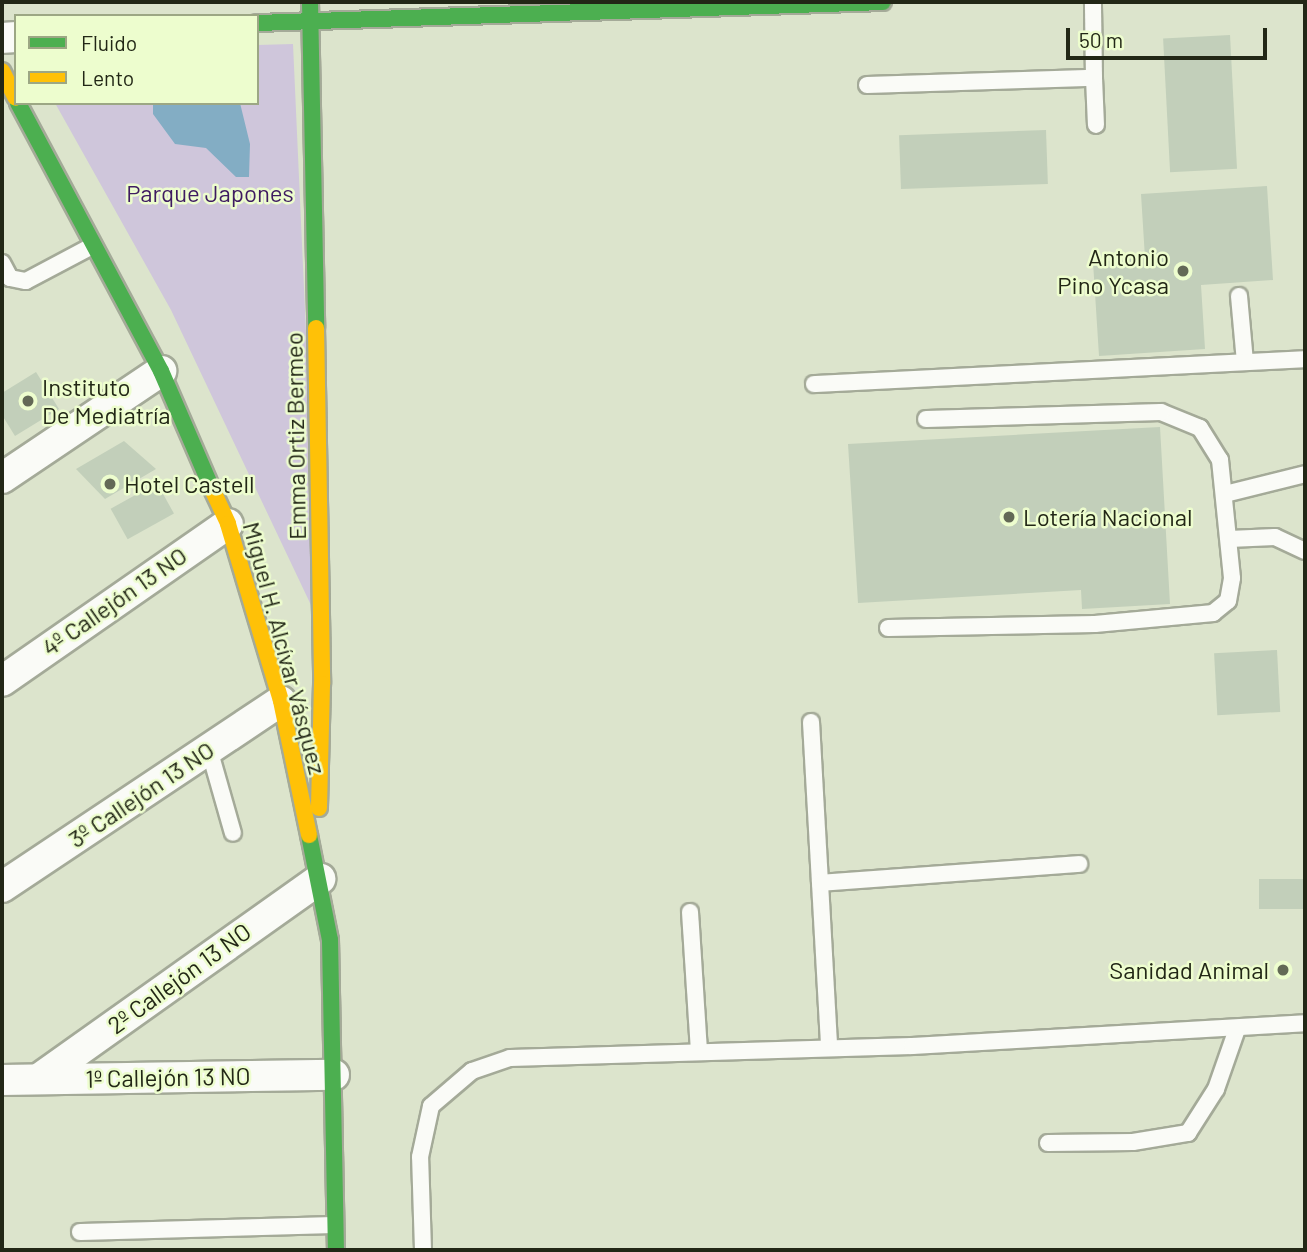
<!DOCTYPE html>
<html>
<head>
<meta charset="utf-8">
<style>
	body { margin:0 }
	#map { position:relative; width:1307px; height:1252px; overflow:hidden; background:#dce4cc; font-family:Barlow,sans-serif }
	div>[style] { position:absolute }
	.green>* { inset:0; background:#cfc6db }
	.water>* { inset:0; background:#83adc4 }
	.building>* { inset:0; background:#c2cfba; transform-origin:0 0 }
	.roads { filter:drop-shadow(2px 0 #a4aa98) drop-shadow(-2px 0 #a4aa98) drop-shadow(0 2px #a4aa98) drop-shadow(0 -2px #a4aa98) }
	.lane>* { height:16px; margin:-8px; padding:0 8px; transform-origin:8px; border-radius:8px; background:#fafbf7 }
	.street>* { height:30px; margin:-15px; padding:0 15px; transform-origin:15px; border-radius:15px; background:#fafbf7 }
	.fast>* { height:16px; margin:-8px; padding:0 8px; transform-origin:8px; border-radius:8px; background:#4caf50 }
	.slow>* { height:16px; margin:-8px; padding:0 8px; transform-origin:8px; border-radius:8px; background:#ffc107 }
	.dots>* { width:19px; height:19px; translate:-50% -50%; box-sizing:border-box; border:4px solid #edfdce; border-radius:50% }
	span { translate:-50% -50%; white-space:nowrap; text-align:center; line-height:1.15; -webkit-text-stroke:5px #edfdce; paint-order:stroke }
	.park-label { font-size:24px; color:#3e1b61 }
	.poi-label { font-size:24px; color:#222716 }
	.right { translate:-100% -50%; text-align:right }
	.left { translate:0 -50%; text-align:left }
	.street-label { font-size:24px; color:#222716 }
	.frame { position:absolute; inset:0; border:4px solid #222716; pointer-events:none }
	.legend { position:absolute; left:14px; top:14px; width:245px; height:91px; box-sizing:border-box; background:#edfdce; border:2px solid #9ca784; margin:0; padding:9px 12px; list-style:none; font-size:21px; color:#222716 }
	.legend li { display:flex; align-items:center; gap:14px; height:35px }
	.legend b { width:35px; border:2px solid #9ca784 }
	.scale { position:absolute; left:1066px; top:28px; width:201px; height:32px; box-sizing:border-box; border:4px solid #222716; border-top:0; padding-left:9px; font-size:21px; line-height:24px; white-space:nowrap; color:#222716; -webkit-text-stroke:5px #edfdce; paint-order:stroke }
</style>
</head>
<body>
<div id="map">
	<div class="green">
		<div style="clip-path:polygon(293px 44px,319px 622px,171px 310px,55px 103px,257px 103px,257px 45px)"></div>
	</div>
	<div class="water">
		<div style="clip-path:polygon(153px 103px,240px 103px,250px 144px,249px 177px,236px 177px,206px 148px,175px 144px,153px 114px)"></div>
	</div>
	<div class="building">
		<div style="left:1230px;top:35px;width:134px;height:67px;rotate:87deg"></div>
		<div style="left:1046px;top:130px;width:54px;height:147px;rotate:88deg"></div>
		<div style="clip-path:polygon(1267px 186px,1273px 280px,1201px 285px,1205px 349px,1099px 356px,1093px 262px,1145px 258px,1141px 194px)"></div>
		<div style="clip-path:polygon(36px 372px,59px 409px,15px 436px,2px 415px,2px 393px)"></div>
		<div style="clip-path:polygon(1160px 427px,1170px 604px,1082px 609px,1081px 590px,858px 603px,848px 444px)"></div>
		<div style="clip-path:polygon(124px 441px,156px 469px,105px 499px,76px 469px)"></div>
		<div style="left:157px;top:483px;width:35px;height:53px;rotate:61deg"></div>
		<div style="left:1277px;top:650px;width:62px;height:63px;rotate:87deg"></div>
		<div style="left:1305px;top:879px;width:30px;height:46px;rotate:90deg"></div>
	</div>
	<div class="roads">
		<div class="lane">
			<div style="left:1094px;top:78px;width:47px;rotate:87.6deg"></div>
			<div style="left:867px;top:85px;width:227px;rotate:-1.8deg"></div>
			<div style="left:1094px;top:78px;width:76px;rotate:-90.8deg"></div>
			<div style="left:2px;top:263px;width:17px;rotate:62deg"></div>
			<div style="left:10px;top:278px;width:16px;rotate:11deg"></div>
			<div style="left:26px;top:281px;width:75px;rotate:-27.9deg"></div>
			<div style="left:1239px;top:296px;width:66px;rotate:84.8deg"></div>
			<div style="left:814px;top:384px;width:492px;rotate:-2.9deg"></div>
			<div style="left:1225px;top:494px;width:82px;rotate:-14deg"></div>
			<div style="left:1229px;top:539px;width:46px;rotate:-2.5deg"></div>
			<div style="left:1275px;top:537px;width:33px;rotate:25deg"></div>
			<div style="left:888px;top:628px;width:207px;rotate:-1.1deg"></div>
			<div style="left:1095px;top:624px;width:119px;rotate:-5.3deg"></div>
			<div style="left:1213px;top:613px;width:19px;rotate:-39deg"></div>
			<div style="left:1228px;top:601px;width:23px;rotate:-80deg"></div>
			<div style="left:1232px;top:578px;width:119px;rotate:-95.8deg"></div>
			<div style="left:1220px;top:460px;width:38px;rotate:-122deg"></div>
			<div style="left:1200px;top:428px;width:42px;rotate:-157.7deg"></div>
			<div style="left:1161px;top:412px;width:235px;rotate:178.3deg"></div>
			<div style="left:811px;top:722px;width:326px;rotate:86.8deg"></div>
			<div style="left:209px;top:749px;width:87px;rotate:74.1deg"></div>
			<div style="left:820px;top:883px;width:260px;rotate:-4.2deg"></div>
			<div style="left:690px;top:912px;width:140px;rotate:86.3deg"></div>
			<div style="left:1048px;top:1143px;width:85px;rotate:-0.7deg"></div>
			<div style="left:1133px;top:1142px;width:56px;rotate:-9.3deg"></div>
			<div style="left:1188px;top:1133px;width:52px;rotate:-57.5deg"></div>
			<div style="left:1216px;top:1089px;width:64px;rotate:-70.7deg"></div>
			<div style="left:80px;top:1232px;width:255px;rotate:-1.6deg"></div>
			<div style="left:423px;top:1250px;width:93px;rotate:-91.8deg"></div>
			<div style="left:420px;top:1157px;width:52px;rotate:-77.8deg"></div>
			<div style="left:431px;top:1106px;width:54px;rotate:-40.5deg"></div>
			<div style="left:472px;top:1071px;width:40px;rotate:-18.9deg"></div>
			<div style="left:510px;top:1058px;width:402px;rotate:-1.7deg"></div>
			<div style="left:912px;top:1046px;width:394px;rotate:-3.3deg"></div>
		</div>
		<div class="street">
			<div style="left:2px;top:38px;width:14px;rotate:-4deg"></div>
			<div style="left:2px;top:478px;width:192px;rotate:-33.9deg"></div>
			<div style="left:2px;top:681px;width:275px;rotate:-34.8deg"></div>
			<div style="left:2px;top:887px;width:335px;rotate:-33.7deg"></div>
			<div style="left:40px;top:1078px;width:344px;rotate:-35.4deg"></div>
			<div style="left:2px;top:1080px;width:332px;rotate:-0.9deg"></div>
		</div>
		<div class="fast">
			<div style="left:310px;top:2px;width:326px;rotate:88.9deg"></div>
			<div style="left:257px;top:23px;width:626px;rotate:-1.92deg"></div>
			<div style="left:18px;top:103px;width:304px;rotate:61.9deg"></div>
			<div style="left:161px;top:371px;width:129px;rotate:66.6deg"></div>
			<div style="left:309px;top:835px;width:107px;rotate:78.7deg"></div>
			<div style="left:330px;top:940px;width:310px;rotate:88.9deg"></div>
		</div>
		<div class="slow">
			<div style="left:2px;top:71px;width:30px;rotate:63deg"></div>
			<div style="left:316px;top:328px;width:356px;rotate:89deg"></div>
			<div style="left:322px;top:684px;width:124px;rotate:91.4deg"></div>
			<div style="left:212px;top:489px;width:38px;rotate:65deg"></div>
			<div style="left:228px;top:524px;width:185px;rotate:73.3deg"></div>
			<div style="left:281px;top:701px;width:137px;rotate:78.2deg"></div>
		</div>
	</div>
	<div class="dots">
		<div style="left:1183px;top:271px;background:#636956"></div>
		<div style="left:28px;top:401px;background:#636956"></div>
		<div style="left:110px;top:484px;background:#636956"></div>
		<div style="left:1009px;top:517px;background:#636956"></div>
		<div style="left:1283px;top:970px;background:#636956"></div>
	</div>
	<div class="park-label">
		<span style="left:210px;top:193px">Parque Japones</span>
	</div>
	<div class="poi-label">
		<span class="right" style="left:1169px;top:271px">Antonio<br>Pino Ycasa</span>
		<span class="left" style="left:42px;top:401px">Instituto<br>De Mediatría</span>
		<span class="left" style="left:124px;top:484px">Hotel Castell</span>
		<span class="left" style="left:1023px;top:517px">Lotería Nacional</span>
		<span class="right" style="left:1269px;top:970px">Sanidad Animal</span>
	</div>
	<div class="street-label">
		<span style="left:295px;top:436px;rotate:-91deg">Emma Ortiz Bermeo</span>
		<span style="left:114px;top:601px;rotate:-35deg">4º Callejón 13 NO</span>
		<span style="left:285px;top:648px;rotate:75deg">Miguel H. Alcívar Vásquez</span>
		<span style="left:141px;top:794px;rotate:-34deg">3º Callejón 13 NO</span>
		<span style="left:179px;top:978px;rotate:-36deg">2º Callejón 13 NO</span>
		<span style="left:168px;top:1077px;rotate:-1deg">1º Callejón 13 NO</span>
	</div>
	<div class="frame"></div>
	<ul class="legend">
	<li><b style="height:9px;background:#4caf50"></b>Fluido</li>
	<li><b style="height:9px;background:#ffc107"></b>Lento</li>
	</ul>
	<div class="scale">50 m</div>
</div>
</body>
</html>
